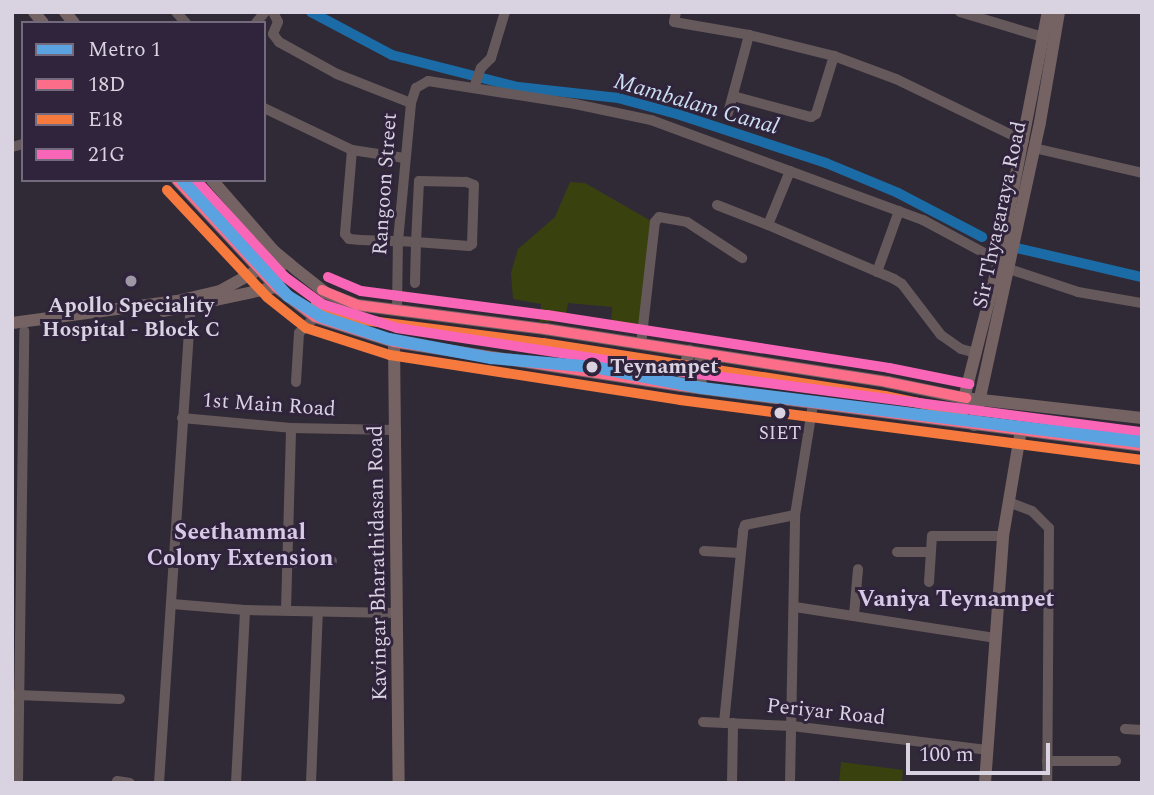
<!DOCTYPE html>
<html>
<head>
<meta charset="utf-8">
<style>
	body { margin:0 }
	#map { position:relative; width:1154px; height:795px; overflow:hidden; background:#302a36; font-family:Spectral,serif }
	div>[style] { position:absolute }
	.green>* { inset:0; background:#39420e }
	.canal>* { height:10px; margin:-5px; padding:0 5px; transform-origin:5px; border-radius:5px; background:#1b6ca6 }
	.minor>* { height:10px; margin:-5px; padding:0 5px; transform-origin:5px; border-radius:5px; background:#66595b }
	.major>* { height:12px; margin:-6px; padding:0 6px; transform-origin:6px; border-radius:6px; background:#756363 }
	.bus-1>* { height:10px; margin:-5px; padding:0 5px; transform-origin:5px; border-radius:5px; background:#fb6d88 }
	.bus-2>* { height:10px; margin:-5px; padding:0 5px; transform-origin:5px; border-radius:5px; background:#f6793e }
	.bus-3>* { height:10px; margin:-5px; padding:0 5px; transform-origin:5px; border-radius:5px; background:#fa66b7 }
	.metro-1>* { height:12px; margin:-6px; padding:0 6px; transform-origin:6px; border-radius:6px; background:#5aa2e0 }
	.dots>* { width:19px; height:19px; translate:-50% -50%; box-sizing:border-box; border:4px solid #30243c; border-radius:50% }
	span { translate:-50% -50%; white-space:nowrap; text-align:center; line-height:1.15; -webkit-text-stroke:6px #30243c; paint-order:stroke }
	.bus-label { font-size:19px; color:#d9d2e1 }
	.street-label { font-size:21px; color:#d9d2e1 }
	.poi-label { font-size:21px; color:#d9d2e1; font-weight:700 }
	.stop-label { font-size:21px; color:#d9d2e1; font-weight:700 }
	.left { translate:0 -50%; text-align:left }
	.water-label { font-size:23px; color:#cbdef0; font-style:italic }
	.neighbourhood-label { font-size:23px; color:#d9c9e9; font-weight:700 }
	.frame { position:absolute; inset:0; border:14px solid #d9d2e1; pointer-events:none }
	.legend { position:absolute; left:21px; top:21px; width:245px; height:161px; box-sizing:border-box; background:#30243c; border:2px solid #746a7e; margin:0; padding:9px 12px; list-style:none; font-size:21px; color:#d9d2e1 }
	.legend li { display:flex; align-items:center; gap:14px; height:35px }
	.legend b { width:35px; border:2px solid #746a7e }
	.scale { position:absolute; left:906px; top:743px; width:144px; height:32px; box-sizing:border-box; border:4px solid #d9d2e1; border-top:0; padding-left:9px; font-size:21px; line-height:24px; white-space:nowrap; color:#d9d2e1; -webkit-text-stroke:5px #30243c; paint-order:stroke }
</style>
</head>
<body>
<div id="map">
	<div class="green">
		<div style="clip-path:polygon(570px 182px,585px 183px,651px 221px,640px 326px,611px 325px,612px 307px,568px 303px,565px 321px,540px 322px,541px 304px,513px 299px,511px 273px,518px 249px,555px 217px)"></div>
		<div style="clip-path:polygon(841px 762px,903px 770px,902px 783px,839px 783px)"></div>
	</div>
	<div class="canal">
		<div style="left:311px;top:12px;width:92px;rotate:28deg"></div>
		<div style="left:392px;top:55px;width:130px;rotate:14.3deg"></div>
		<div style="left:518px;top:87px;width:101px;rotate:6.3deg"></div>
		<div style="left:618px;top:98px;width:61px;rotate:15.2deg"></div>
		<div style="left:677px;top:114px;width:157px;rotate:18.2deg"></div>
		<div style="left:826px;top:163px;width:78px;rotate:22.6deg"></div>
		<div style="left:898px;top:193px;width:95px;rotate:27.6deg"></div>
		<div style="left:1017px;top:248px;width:128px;rotate:13.1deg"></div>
	</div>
	<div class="minor">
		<div style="left:176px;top:12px;width:15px;rotate:48deg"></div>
		<div style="left:273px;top:12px;width:11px;rotate:63deg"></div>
		<div style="left:278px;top:22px;width:13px;rotate:113deg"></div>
		<div style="left:273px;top:34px;width:10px;rotate:53deg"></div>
		<div style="left:279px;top:42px;width:66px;rotate:28.9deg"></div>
		<div style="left:337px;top:74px;width:79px;rotate:21.4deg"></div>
		<div style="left:676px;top:12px;width:10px;rotate:101deg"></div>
		<div style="left:674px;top:22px;width:76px;rotate:9.8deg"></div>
		<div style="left:749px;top:35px;width:88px;rotate:13.9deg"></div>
		<div style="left:834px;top:56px;width:66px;rotate:20.4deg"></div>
		<div style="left:896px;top:79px;width:142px;rotate:25.8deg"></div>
		<div style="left:960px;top:12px;width:87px;rotate:16.8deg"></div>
		<div style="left:256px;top:23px;width:14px;rotate:-51deg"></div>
		<div style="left:475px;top:85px;width:18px;rotate:-71deg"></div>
		<div style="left:481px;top:68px;width:14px;rotate:-45deg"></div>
		<div style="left:491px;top:58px;width:48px;rotate:-73.1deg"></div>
		<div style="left:733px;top:96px;width:81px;rotate:15.1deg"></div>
		<div style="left:811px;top:117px;width:6px;rotate:-31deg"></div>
		<div style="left:816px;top:114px;width:61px;rotate:-72.8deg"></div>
		<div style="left:264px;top:108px;width:98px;rotate:25.5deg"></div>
		<div style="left:352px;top:150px;width:53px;rotate:8.7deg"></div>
		<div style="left:728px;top:113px;width:81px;rotate:-74.9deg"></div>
		<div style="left:12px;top:147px;width:11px;rotate:-15deg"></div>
		<div style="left:1034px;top:148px;width:111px;rotate:13deg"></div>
		<div style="left:352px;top:150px;width:84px;rotate:94.8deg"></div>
		<div style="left:345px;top:234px;width:6px;rotate:51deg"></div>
		<div style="left:349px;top:239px;width:12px;rotate:5deg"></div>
		<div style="left:361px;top:240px;width:37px;rotate:2deg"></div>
		<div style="left:398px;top:241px;width:18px;rotate:3deg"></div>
		<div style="left:416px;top:242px;width:53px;rotate:4.3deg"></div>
		<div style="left:469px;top:246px;width:4px;rotate:-34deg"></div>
		<div style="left:472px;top:244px;width:59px;rotate:-88.1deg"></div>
		<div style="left:474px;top:185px;width:9px;rotate:-159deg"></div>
		<div style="left:466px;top:182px;width:47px;rotate:-178.8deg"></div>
		<div style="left:419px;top:181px;width:61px;rotate:92.8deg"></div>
		<div style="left:416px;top:242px;width:41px;rotate:91.4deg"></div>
		<div style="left:790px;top:171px;width:58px;rotate:112.2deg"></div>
		<div style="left:768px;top:225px;width:137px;rotate:23.2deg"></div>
		<div style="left:894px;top:279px;width:9px;rotate:32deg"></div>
		<div style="left:902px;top:284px;width:64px;rotate:52.6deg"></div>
		<div style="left:941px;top:335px;width:24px;rotate:35deg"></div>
		<div style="left:961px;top:349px;width:16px;rotate:15deg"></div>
		<div style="left:717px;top:205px;width:55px;rotate:21.4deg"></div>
		<div style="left:1009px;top:269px;width:73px;rotate:18.4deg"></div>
		<div style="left:1078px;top:292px;width:65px;rotate:9.8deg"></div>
		<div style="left:877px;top:272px;width:65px;rotate:-70.2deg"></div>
		<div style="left:397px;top:309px;width:68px;rotate:-89.2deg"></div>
		<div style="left:398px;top:241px;width:139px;rotate:-84.6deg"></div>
		<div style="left:411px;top:103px;width:16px;rotate:-72deg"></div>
		<div style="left:416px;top:88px;width:14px;rotate:-30deg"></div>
		<div style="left:428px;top:81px;width:149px;rotate:8.9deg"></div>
		<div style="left:575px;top:104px;width:78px;rotate:11.9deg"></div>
		<div style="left:651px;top:120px;width:290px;rotate:20.2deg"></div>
		<div style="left:923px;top:220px;width:86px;rotate:28.3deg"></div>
		<div style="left:641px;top:344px;width:123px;rotate:-83.5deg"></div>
		<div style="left:655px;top:222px;width:6px;rotate:-51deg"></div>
		<div style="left:659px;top:217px;width:28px;rotate:10deg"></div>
		<div style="left:687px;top:222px;width:66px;rotate:33.2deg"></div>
		<div style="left:296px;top:382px;width:49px;rotate:-86.5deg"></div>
		<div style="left:299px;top:333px;width:23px;rotate:-45deg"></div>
		<div style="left:182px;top:418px;width:109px;rotate:5.2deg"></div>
		<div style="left:291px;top:428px;width:105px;rotate:1.1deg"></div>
		<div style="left:1011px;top:503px;width:22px;rotate:21deg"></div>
		<div style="left:1032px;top:511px;width:24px;rotate:45deg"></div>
		<div style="left:1049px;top:528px;width:255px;rotate:90.4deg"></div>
		<div style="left:704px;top:551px;width:36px;rotate:3deg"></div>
		<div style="left:897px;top:552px;width:32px"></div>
		<div style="left:287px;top:563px;width:45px;rotate:-2.5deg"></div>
		<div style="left:929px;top:582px;width:46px;rotate:-86.3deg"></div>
		<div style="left:932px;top:536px;width:71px"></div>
		<div style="left:172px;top:604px;width:73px;rotate:4.7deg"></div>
		<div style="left:245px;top:610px;width:152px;rotate:1.1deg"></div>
		<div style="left:795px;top:607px;width:202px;rotate:8.8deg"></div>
		<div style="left:286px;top:610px;width:182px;rotate:-88.4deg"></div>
		<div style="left:854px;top:615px;width:46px;rotate:-85deg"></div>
		<div style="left:17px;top:695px;width:103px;rotate:2.2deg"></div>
		<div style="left:703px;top:722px;width:89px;rotate:2.6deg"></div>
		<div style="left:792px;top:726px;width:196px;rotate:7deg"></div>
		<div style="left:724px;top:723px;width:193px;rotate:-84.3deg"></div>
		<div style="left:743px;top:531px;width:6px;rotate:-72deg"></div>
		<div style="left:745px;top:525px;width:51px;rotate:-11.3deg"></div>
		<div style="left:1125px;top:729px;width:17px;rotate:3deg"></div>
		<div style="left:1047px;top:761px;width:69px"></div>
		<div style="left:117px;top:781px;width:13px;rotate:9deg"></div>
		<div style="left:18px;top:783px;width:452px;rotate:-89.2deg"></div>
		<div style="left:159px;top:783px;width:483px;rotate:-86.2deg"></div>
		<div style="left:236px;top:783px;width:173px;rotate:-87deg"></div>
		<div style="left:311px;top:783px;width:171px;rotate:-87.7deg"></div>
		<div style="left:732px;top:783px;width:60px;rotate:-89deg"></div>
		<div style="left:790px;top:783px;width:268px;rotate:-88.9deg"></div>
		<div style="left:795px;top:515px;width:112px;rotate:-80.8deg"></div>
	</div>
	<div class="major">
		<div style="left:34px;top:12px;width:14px;rotate:51deg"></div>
		<div style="left:65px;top:12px;width:14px;rotate:51deg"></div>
		<div style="left:177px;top:180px;width:146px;rotate:47.2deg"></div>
		<div style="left:276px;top:287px;width:49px;rotate:37.6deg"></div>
		<div style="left:315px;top:317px;width:83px;rotate:17.6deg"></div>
		<div style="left:394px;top:342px;width:291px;rotate:8.7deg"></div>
		<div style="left:682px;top:386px;width:464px;rotate:7.4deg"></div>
		<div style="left:212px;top:180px;width:94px;rotate:48.9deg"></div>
		<div style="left:274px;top:251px;width:31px;rotate:40deg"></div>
		<div style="left:298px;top:271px;width:36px;rotate:38deg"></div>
		<div style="left:326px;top:293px;width:33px;rotate:21deg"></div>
		<div style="left:357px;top:305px;width:190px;rotate:7.3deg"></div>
		<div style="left:545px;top:329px;width:346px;rotate:8.8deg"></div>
		<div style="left:887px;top:382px;width:79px;rotate:11.7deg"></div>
		<div style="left:964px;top:398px;width:179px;rotate:6.4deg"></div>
		<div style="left:164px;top:311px;width:115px;rotate:-12.1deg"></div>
		<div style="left:12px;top:323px;width:166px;rotate:-7.6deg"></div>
		<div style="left:177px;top:301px;width:44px;rotate:-13.1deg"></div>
		<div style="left:220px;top:291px;width:46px;rotate:-28.8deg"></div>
		<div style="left:260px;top:269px;width:29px;rotate:-12deg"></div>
		<div style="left:394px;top:342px;width:441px;rotate:89.4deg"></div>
		<div style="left:682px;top:386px;width:36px;rotate:-79deg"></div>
		<div style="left:702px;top:388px;width:22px;rotate:-103deg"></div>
		<div style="left:697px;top:367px;width:15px;rotate:-62deg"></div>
		<div style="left:958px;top:422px;width:166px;rotate:-75.7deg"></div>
		<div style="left:999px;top:261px;width:254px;rotate:-78.9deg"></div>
		<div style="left:974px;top:425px;width:310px;rotate:-77.7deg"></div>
		<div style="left:1040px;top:122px;width:112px;rotate:-80.2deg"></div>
		<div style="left:985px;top:783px;width:248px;rotate:-85.8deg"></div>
		<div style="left:1003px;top:536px;width:108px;rotate:-80.4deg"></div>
	</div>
	<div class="bus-1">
		<div style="left:177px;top:180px;width:146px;rotate:47.2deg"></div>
		<div style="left:276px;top:287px;width:49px;rotate:37.6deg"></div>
		<div style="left:315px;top:317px;width:83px;rotate:17.6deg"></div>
		<div style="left:394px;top:342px;width:291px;rotate:8.7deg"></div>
		<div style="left:682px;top:386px;width:464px;rotate:7.4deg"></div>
		<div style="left:322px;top:290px;width:38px;rotate:23deg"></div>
		<div style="left:357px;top:305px;width:190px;rotate:7.3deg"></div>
		<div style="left:545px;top:329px;width:346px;rotate:8.8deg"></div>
		<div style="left:887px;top:382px;width:81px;rotate:11.4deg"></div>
	</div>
	<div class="bus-2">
		<div style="left:167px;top:190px;width:146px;rotate:46.9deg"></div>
		<div style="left:267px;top:297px;width:50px;rotate:38.5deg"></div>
		<div style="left:306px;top:328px;width:88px;rotate:17.8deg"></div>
		<div style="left:390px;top:355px;width:293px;rotate:8.8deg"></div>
		<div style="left:680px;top:400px;width:464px;rotate:7.4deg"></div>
		<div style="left:316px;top:303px;width:42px;rotate:22.3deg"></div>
		<div style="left:355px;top:319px;width:190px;rotate:7.3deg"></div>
		<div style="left:543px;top:343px;width:346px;rotate:8.8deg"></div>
		<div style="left:885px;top:396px;width:80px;rotate:11.6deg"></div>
	</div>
	<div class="bus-3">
		<div style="left:196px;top:180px;width:132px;rotate:47.5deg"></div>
		<div style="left:285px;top:277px;width:46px;rotate:36.1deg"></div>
		<div style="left:322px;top:304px;width:79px;rotate:17.7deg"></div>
		<div style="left:397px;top:328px;width:290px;rotate:8.7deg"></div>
		<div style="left:684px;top:372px;width:462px;rotate:7.5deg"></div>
		<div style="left:328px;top:277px;width:36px;rotate:23deg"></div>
		<div style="left:361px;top:291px;width:188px;rotate:7.4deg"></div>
		<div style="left:547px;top:315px;width:346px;rotate:8.8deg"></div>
		<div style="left:889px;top:368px;width:82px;rotate:11.3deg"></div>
	</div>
	<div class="metro-1">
		<div style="left:182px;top:180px;width:157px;rotate:47.6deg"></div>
		<div style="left:288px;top:296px;width:40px;rotate:32deg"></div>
		<div style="left:322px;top:317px;width:71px;rotate:18.2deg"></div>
		<div style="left:389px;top:339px;width:104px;rotate:10.6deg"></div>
		<div style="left:491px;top:358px;width:103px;rotate:5deg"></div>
		<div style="left:594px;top:367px;width:110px;rotate:11deg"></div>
		<div style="left:702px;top:388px;width:443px;rotate:7deg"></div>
	</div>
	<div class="dots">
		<div style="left:131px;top:281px;background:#9e97a5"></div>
		<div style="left:592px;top:367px;background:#d9d2e1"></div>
		<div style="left:780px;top:413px;background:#d9d2e1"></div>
	</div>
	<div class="bus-label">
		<span style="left:780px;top:434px">SIET</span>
	</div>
	<div class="street-label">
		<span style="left:385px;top:184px;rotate:-86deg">Rangoon Street</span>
		<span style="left:1000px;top:215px;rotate:-78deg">Sir Thyagaraya Road</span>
		<span style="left:269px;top:405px;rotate:4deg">1st Main Road</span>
		<span style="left:378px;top:563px;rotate:-91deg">Kavingar Bharathidasan Road</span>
		<span style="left:826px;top:712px;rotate:6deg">Periyar Road</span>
	</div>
	<div class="poi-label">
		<span style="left:131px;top:318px">Apollo Speciality<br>Hospital - Block C</span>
	</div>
	<div class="stop-label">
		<span class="left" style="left:610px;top:367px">Teynampet</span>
	</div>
	<div class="water-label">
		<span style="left:696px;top:105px;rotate:16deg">Mambalam Canal</span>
	</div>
	<div class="neighbourhood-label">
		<span style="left:240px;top:546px">Seethammal<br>Colony Extension</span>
		<span style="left:956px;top:600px">Vaniya Teynampet</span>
	</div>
	<div class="frame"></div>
	<ul class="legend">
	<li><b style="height:9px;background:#5aa2e0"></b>Metro 1</li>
	<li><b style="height:9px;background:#fb6d88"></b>18D</li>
	<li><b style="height:9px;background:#f6793e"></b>E18</li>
	<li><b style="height:9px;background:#fa66b7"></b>21G</li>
	</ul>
	<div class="scale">100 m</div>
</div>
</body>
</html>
